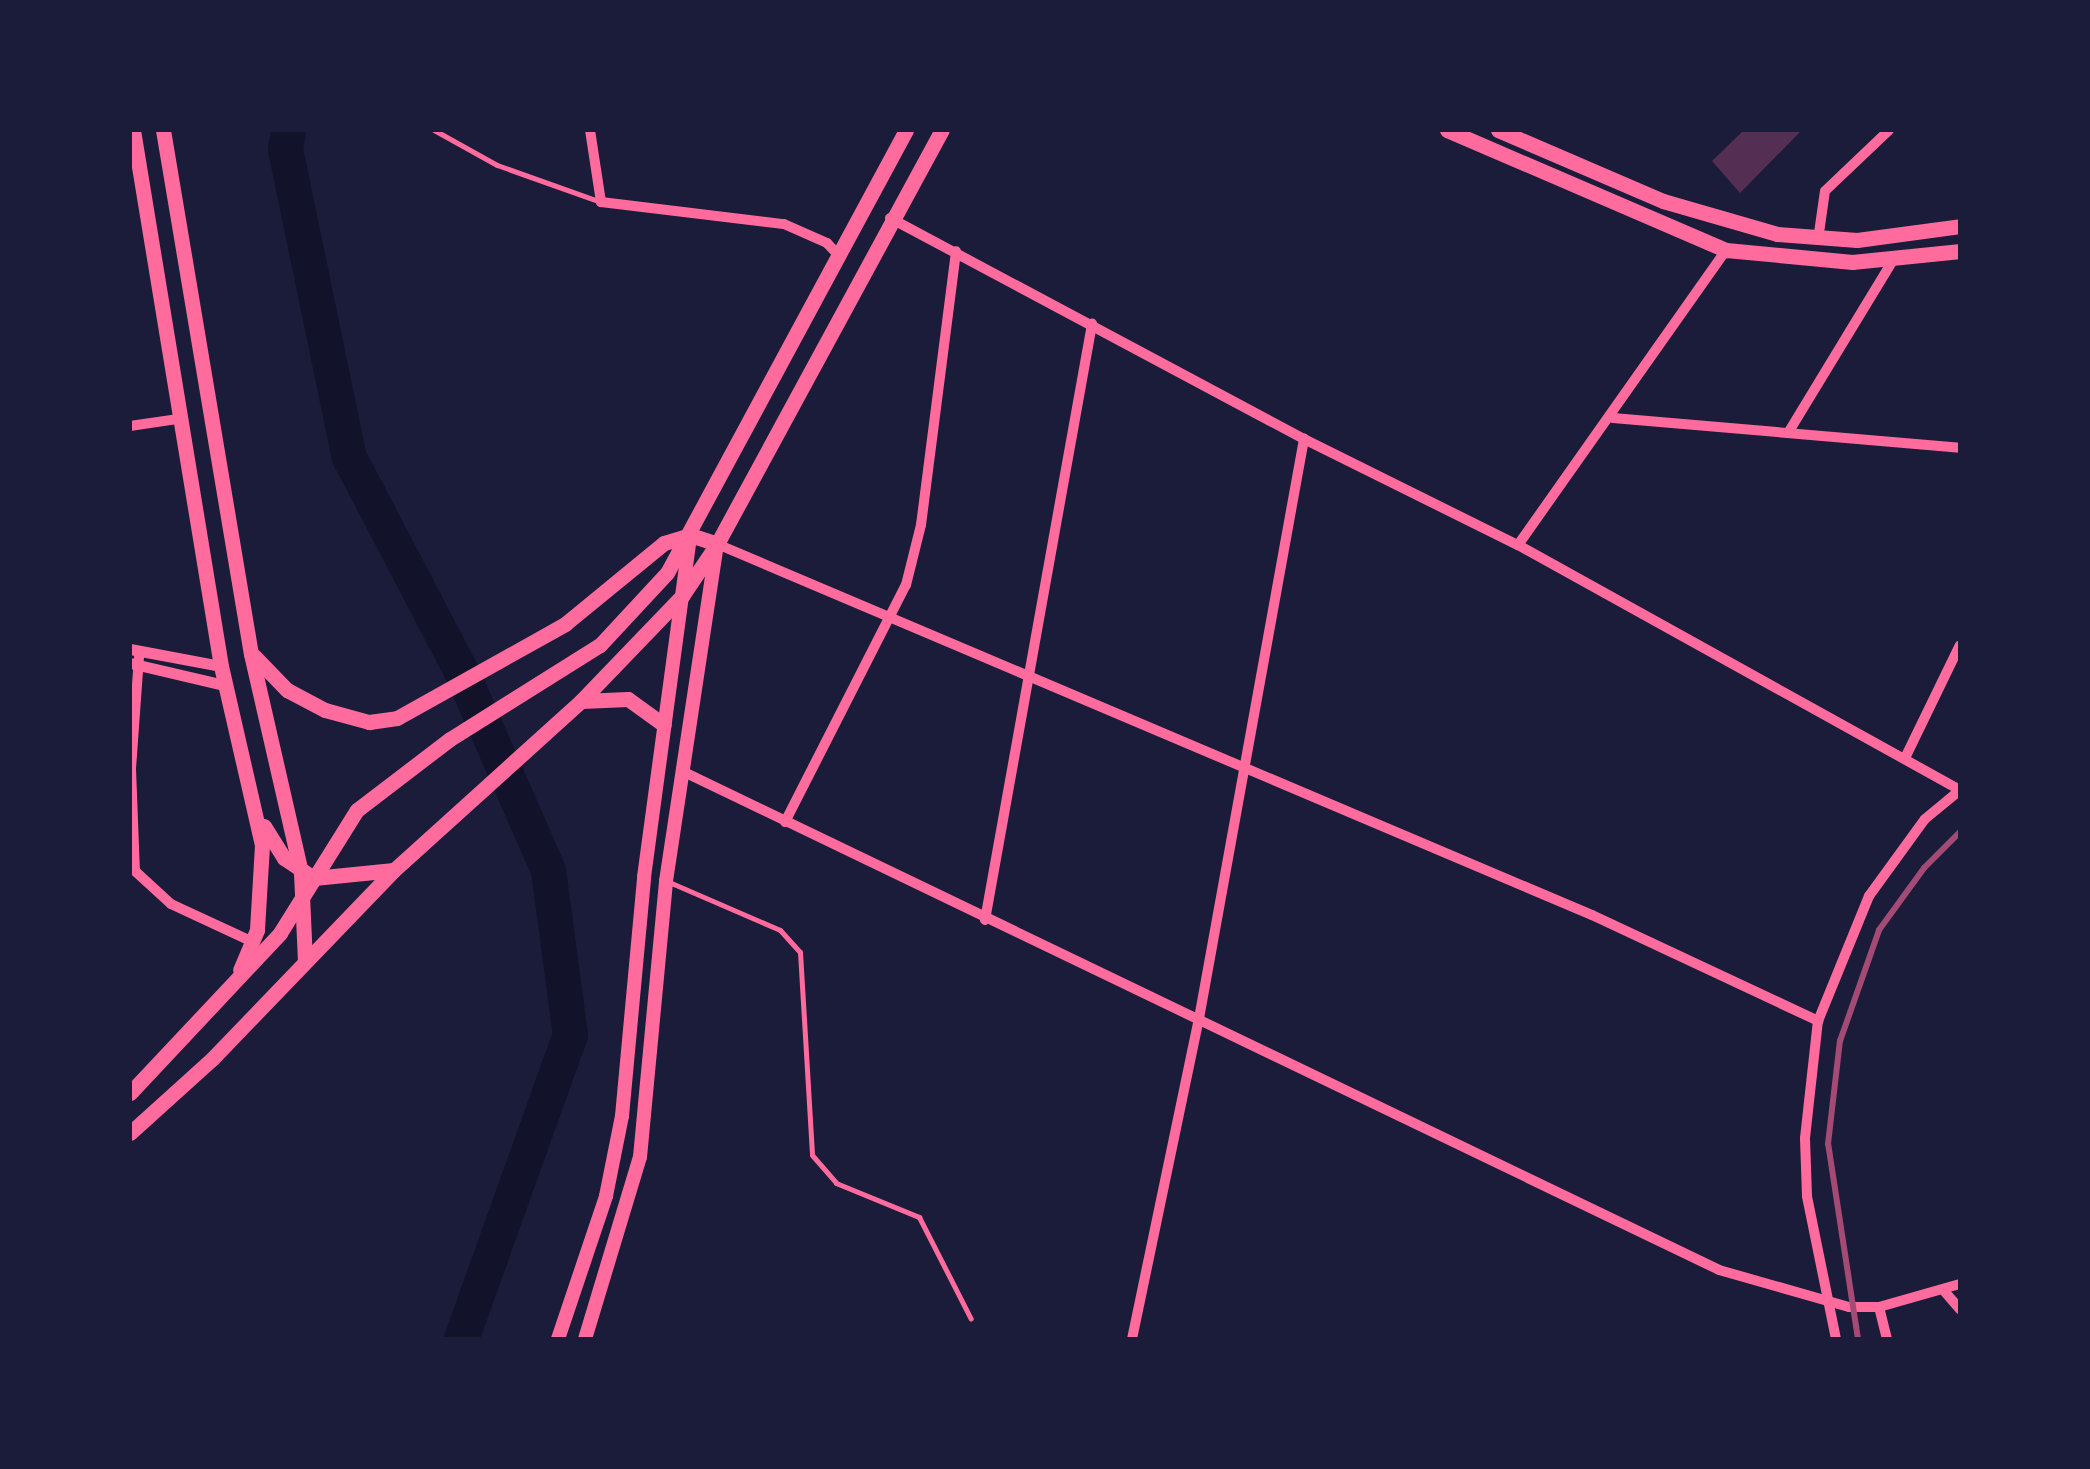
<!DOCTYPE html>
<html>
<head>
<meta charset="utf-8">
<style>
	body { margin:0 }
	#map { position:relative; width:2090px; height:1469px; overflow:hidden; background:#1b1b3a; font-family:Montserrat,sans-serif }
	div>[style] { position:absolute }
	.river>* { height:35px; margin:-17.5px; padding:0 17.5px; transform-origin:17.5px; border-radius:17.5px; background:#12122b }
	.building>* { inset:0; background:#542f53 }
	.service>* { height:5px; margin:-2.5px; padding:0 2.5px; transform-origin:2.5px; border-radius:2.5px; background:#ff6b9d }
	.minor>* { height:10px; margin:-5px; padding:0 5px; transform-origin:5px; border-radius:5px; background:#ff6b9d }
	.tertiary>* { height:11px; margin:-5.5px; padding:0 5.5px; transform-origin:5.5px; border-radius:5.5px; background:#ff6b9d }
	.secondary>* { height:14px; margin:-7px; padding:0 7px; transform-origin:7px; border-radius:7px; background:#ff6b9d }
	.primary>* { height:15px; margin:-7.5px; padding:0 7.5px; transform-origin:7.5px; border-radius:7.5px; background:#ff6b9d }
	.rail>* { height:6px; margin:-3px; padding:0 3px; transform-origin:3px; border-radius:3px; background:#a44b75 }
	span { translate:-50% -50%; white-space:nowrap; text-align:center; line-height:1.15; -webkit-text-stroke:8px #1b1b3a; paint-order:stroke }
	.frame { position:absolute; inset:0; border:132px solid #1b1b3a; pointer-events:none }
</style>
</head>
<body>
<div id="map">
	<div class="river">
		<div style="left:288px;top:130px;width:19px;rotate:99deg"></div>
		<div style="left:285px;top:149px;width:315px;rotate:78.3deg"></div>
		<div style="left:349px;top:457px;width:242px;rotate:62.4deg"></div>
		<div style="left:461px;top:671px;width:217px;rotate:66.4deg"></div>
		<div style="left:548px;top:870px;width:165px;rotate:82.4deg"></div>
		<div style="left:570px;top:1034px;width:324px;rotate:109.7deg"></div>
	</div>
	<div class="building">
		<div style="clip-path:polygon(1744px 130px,1802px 130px,1740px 193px,1712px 161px)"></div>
	</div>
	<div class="service">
		<div style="left:434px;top:130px;width:72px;rotate:29.1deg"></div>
		<div style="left:497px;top:165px;width:107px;rotate:19.6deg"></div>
		<div style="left:669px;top:882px;width:121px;rotate:23.4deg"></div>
		<div style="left:780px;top:930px;width:30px;rotate:48deg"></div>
		<div style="left:800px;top:952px;width:203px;rotate:86.6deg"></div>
		<div style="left:812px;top:1155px;width:37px;rotate:49deg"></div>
		<div style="left:836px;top:1183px;width:90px;rotate:22.3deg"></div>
		<div style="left:919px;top:1217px;width:114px;rotate:63deg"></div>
	</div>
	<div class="minor">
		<div style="left:590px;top:130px;width:73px;rotate:81.3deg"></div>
		<div style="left:601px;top:202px;width:184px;rotate:6.9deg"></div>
		<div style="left:784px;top:224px;width:47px;rotate:23.8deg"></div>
		<div style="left:827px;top:243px;width:16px;rotate:47deg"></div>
		<div style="left:890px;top:218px;width:469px;rotate:28.1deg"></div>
		<div style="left:1304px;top:439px;width:239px;rotate:26.4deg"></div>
		<div style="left:1518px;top:545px;width:505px;rotate:29deg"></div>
		<div style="left:1818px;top:240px;width:49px;rotate:-81.9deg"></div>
		<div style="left:1825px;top:191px;width:88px;rotate:-43.6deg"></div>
		<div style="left:1613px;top:418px;width:348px;rotate:4.9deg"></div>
		<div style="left:130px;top:426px;width:49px;rotate:-8.3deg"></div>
		<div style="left:1788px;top:433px;width:204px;rotate:-58.7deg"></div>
		<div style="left:717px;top:544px;width:950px;rotate:22.98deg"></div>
		<div style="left:1592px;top:915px;width:250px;rotate:25.1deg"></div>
		<div style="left:1518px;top:545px;width:361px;rotate:-54.8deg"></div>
		<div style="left:139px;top:657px;width:112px;rotate:94.1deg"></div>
		<div style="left:131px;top:769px;width:102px;rotate:87.8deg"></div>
		<div style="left:135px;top:871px;width:49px;rotate:42.5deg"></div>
		<div style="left:171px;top:904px;width:90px;rotate:24.9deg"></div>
		<div style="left:1906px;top:756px;width:123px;rotate:-64.1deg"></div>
		<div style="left:684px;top:772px;width:1149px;rotate:25.69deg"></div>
		<div style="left:1719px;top:1270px;width:135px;rotate:15.9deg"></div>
		<div style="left:1849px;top:1307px;width:30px"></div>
		<div style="left:1879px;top:1307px;width:84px;rotate:-15.9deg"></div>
		<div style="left:785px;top:822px;width:266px;rotate:-63deg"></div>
		<div style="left:906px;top:585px;width:62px;rotate:-76deg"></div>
		<div style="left:921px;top:525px;width:276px;rotate:-82.7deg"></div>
		<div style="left:985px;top:920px;width:606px;rotate:-79.82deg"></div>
		<div style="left:1945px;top:1292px;width:23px;rotate:49deg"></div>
		<div style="left:1879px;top:1307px;width:33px;rotate:76deg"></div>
		<div style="left:1132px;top:1339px;width:322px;rotate:-78.2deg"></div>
		<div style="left:1198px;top:1024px;width:595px;rotate:-79.73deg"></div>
		<div style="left:1836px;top:1339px;width:146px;rotate:-101.5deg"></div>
		<div style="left:1807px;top:1196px;width:58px;rotate:-92deg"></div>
		<div style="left:1805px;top:1138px;width:118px;rotate:-83.7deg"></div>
		<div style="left:1818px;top:1021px;width:135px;rotate:-67.8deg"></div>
		<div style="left:1869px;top:896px;width:95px;rotate:-54deg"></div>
		<div style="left:1925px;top:819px;width:45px;rotate:-39.6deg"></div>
	</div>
	<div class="tertiary">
		<div style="left:130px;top:649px;width:93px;rotate:10.6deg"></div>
		<div style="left:130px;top:663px;width:97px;rotate:13.2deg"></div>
	</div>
	<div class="secondary">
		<div style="left:558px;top:1339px;width:151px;rotate:-71.4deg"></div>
		<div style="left:606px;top:1196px;width:82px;rotate:-78.7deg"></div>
		<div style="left:622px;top:1116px;width:240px;rotate:-84.7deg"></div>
		<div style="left:644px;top:877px;width:345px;rotate:-82.3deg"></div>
		<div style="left:585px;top:1339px;width:190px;rotate:-73.2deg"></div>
		<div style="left:640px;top:1157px;width:277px;rotate:-84.6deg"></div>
		<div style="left:666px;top:881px;width:341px;rotate:-81.4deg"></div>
	</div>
	<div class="primary">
		<div style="left:133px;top:130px;width:543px;rotate:80.68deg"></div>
		<div style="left:221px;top:666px;width:184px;rotate:77.1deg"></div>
		<div style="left:262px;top:845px;width:85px;rotate:93.4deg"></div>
		<div style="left:257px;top:930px;width:43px;rotate:113deg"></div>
		<div style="left:163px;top:130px;width:531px;rotate:80.47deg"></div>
		<div style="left:251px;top:654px;width:225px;rotate:77.1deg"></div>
		<div style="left:301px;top:873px;width:87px;rotate:87.4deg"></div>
		<div style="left:1447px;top:130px;width:304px;rotate:23.3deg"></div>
		<div style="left:1726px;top:250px;width:127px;rotate:5.4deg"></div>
		<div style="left:1852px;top:262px;width:109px;rotate:-5.8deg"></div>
		<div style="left:1498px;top:130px;width:180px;rotate:23.3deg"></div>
		<div style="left:1663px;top:201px;width:119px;rotate:16.1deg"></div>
		<div style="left:1777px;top:234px;width:80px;rotate:4.3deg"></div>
		<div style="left:1857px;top:240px;width:104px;rotate:-7.7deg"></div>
		<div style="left:254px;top:656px;width:47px;rotate:45.9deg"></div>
		<div style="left:287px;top:690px;width:43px;rotate:27.8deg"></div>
		<div style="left:325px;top:710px;width:46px;rotate:15.3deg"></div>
		<div style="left:369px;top:722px;width:28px;rotate:-8deg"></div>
		<div style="left:397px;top:718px;width:193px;rotate:-29.2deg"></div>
		<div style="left:565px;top:624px;width:128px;rotate:-39.3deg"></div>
		<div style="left:664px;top:543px;width:27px;rotate:-17deg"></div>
		<div style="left:690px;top:535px;width:28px;rotate:18deg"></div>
		<div style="left:581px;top:701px;width:47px;rotate:-2.4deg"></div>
		<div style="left:628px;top:699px;width:44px;rotate:35.8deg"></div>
		<div style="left:264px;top:826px;width:38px;rotate:58deg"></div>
		<div style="left:284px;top:858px;width:36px;rotate:34deg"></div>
		<div style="left:314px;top:878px;width:80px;rotate:-5.7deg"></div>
		<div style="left:130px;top:1093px;width:219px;rotate:-46.8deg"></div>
		<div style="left:280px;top:933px;width:145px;rotate:-58deg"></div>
		<div style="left:357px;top:810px;width:117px;rotate:-37.4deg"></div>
		<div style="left:450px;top:739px;width:177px;rotate:-32.1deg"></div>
		<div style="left:600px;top:645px;width:98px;rotate:-47.1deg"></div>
		<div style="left:667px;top:573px;width:503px;rotate:-61.65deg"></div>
		<div style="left:130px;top:1133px;width:110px;rotate:-42.1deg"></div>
		<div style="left:212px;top:1059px;width:262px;rotate:-46.1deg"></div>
		<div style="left:394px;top:870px;width:252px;rotate:-42.1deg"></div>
		<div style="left:581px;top:701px;width:146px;rotate:-46.1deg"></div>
		<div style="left:682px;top:596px;width:63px;rotate:-56.1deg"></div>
		<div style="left:717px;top:544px;width:471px;rotate:-61.5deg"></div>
	</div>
	<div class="rail">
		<div style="left:1858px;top:1339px;width:197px;rotate:-98.7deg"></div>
		<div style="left:1828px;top:1144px;width:104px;rotate:-83.4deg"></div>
		<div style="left:1840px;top:1041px;width:118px;rotate:-70.6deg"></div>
		<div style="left:1879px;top:930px;width:77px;rotate:-54deg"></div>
		<div style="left:1924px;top:868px;width:51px;rotate:-45deg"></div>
	</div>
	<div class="frame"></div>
</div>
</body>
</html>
